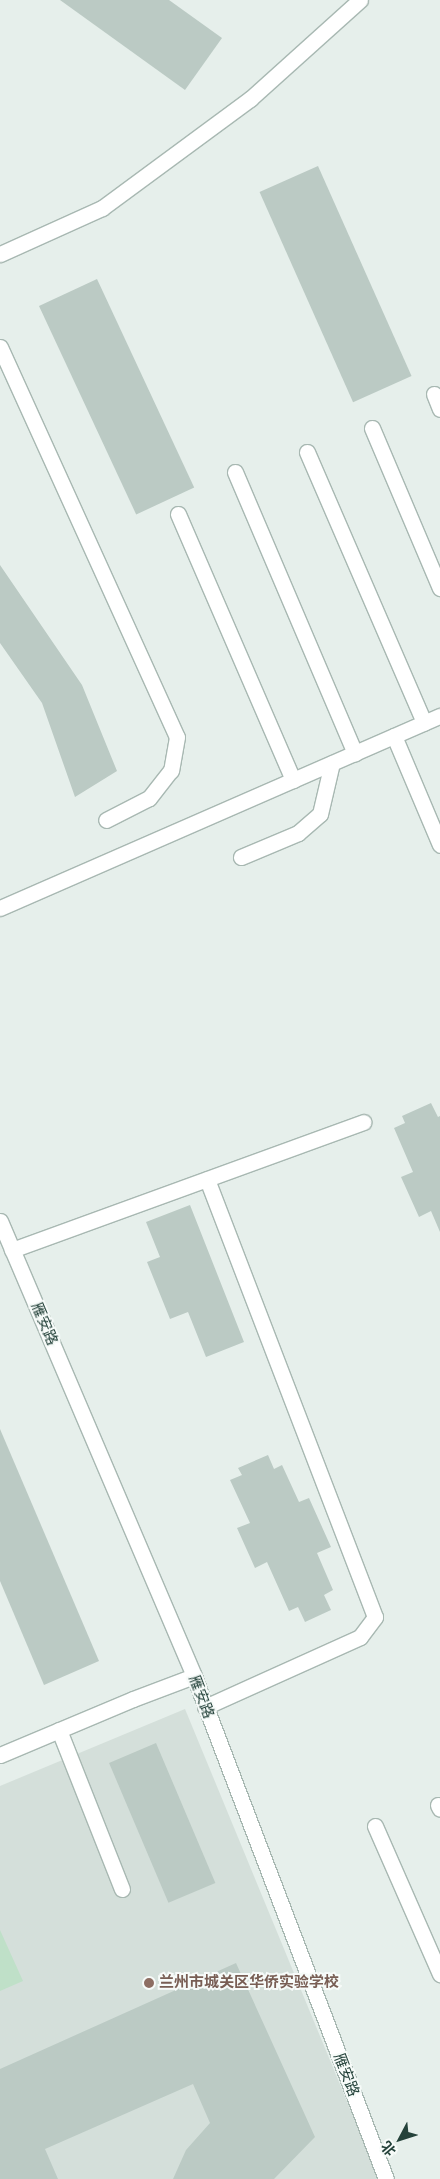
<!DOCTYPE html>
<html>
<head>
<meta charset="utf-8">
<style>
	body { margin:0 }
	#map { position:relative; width:440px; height:2179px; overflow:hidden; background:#e6efeb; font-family:"Work Sans","Noto Sans SC",sans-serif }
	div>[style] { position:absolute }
	.built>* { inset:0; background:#d4dfda }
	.green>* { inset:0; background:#bfe0c8 }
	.building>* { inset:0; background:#bbcac4; transform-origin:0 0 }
	.roads { filter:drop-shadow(1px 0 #a8b8b2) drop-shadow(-1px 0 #a8b8b2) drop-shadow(0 1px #a8b8b2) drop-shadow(0 -1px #a8b8b2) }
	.lane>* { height:15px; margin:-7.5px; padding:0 7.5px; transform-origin:7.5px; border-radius:7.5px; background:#fff }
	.street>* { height:15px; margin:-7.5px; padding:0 7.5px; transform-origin:7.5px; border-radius:7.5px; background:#fff }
	.secondary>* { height:15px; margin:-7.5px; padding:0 7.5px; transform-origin:7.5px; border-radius:7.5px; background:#fff }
	.dots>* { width:14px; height:14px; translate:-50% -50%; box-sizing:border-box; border:2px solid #f7fbf9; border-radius:50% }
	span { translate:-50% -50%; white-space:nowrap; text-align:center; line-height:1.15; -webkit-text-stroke:4px #f7fbf9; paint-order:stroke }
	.street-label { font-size:15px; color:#24423a }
	.education-label { font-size:15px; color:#785e54; font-weight:700 }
	.left { translate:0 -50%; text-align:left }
	.north { position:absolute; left:375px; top:2114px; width:50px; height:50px; -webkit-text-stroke:4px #f7fbf9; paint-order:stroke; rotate:230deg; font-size:14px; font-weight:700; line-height:20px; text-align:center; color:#24423a }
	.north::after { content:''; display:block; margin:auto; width:18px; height:22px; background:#24423a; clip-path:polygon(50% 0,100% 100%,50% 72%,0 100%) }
</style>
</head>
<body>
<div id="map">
	<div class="built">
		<div style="clip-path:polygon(185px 1709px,379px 2179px,0 2179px,0 1786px)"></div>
	</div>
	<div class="green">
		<div style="clip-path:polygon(0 1930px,23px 1981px,0 1991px)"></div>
	</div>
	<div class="building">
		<div style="clip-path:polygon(60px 0,169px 0,222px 38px,185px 90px)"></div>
		<div style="left:318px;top:166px;width:230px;height:64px;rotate:66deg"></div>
		<div style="left:97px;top:279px;width:230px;height:64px;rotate:65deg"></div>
		<div style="clip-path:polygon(0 565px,82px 685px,117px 771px,75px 797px,42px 703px,0 643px)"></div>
		<div style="clip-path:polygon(431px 1103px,438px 1117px,440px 1116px,440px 1232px,431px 1211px,419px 1217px,401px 1177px,413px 1172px,394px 1128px,405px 1123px,402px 1116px)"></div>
		<div style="clip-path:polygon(190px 1205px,244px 1342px,206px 1357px,188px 1312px,170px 1319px,147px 1262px,160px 1257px,146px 1222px)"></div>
		<div style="clip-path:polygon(0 1429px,99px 1661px,44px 1685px,0 1581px)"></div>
		<div style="clip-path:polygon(268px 1455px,274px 1469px,282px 1465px,299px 1502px,309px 1498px,331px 1547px,317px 1553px,333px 1590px,324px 1595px,331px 1610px,305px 1622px,298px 1607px,289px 1611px,267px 1562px,255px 1568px,237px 1528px,250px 1523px,230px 1480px,242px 1475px,238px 1468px)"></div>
		<div style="left:156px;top:1743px;width:152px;height:51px;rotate:67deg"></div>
		<div style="clip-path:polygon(236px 1963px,315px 2137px,274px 2179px,173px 2179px,186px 2150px,210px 2123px,193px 2084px,45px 2149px,58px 2179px,0 2179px,0 2069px)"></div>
	</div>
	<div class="roads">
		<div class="lane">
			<div style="left:0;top:347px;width:428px;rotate:65.6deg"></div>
			<div style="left:177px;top:737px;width:34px;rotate:100deg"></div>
			<div style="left:171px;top:770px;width:36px;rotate:128deg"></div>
			<div style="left:149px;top:798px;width:48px;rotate:152.9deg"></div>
			<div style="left:434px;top:394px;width:16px;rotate:68deg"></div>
			<div style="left:372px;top:428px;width:174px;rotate:67deg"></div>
			<div style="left:307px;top:452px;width:295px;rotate:66.6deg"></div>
			<div style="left:235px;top:472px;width:306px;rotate:66.9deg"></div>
			<div style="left:178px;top:514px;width:290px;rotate:66.6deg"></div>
			<div style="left:394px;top:736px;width:118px;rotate:67.1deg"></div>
			<div style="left:241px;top:857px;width:62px;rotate:-22.8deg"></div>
			<div style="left:298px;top:833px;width:29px;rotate:-41deg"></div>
			<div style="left:320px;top:814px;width:52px;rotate:-76.8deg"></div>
			<div style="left:12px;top:1250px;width:374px;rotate:-20deg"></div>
			<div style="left:205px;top:1707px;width:170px;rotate:-24.3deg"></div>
			<div style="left:360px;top:1637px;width:25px;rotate:-53deg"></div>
			<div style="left:375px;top:1617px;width:469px;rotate:-111deg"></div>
			<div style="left:438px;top:1805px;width:4px;rotate:63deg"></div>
			<div style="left:375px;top:1826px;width:162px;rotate:66.3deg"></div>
		</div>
		<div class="street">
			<div style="left:0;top:254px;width:112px;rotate:-24.3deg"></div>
			<div style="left:102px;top:208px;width:184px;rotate:-36.4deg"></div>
			<div style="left:250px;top:99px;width:148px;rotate:-42deg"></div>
			<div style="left:0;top:908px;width:480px;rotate:-23.6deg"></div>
			<div style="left:59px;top:1730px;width:171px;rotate:68.4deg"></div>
			<div style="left:0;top:1755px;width:144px;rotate:-22.8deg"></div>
			<div style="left:133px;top:1699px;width:65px;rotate:-20.7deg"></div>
		</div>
		<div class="secondary">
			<div style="left:0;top:1221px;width:495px;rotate:66.9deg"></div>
			<div style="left:194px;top:1676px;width:538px;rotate:69.11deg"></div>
		</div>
	</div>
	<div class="dots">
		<div style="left:149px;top:1983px;background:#8d6e63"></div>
	</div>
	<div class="street-label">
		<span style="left:44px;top:1324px;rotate:67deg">雁安路</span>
		<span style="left:201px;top:1697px;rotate:69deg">雁安路</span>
		<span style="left:346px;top:2075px;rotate:69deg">雁安路</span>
	</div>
	<div class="education-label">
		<span class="left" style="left:159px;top:1983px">兰州市城关区华侨实验学校</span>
	</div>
	<div class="north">北</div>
</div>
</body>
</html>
